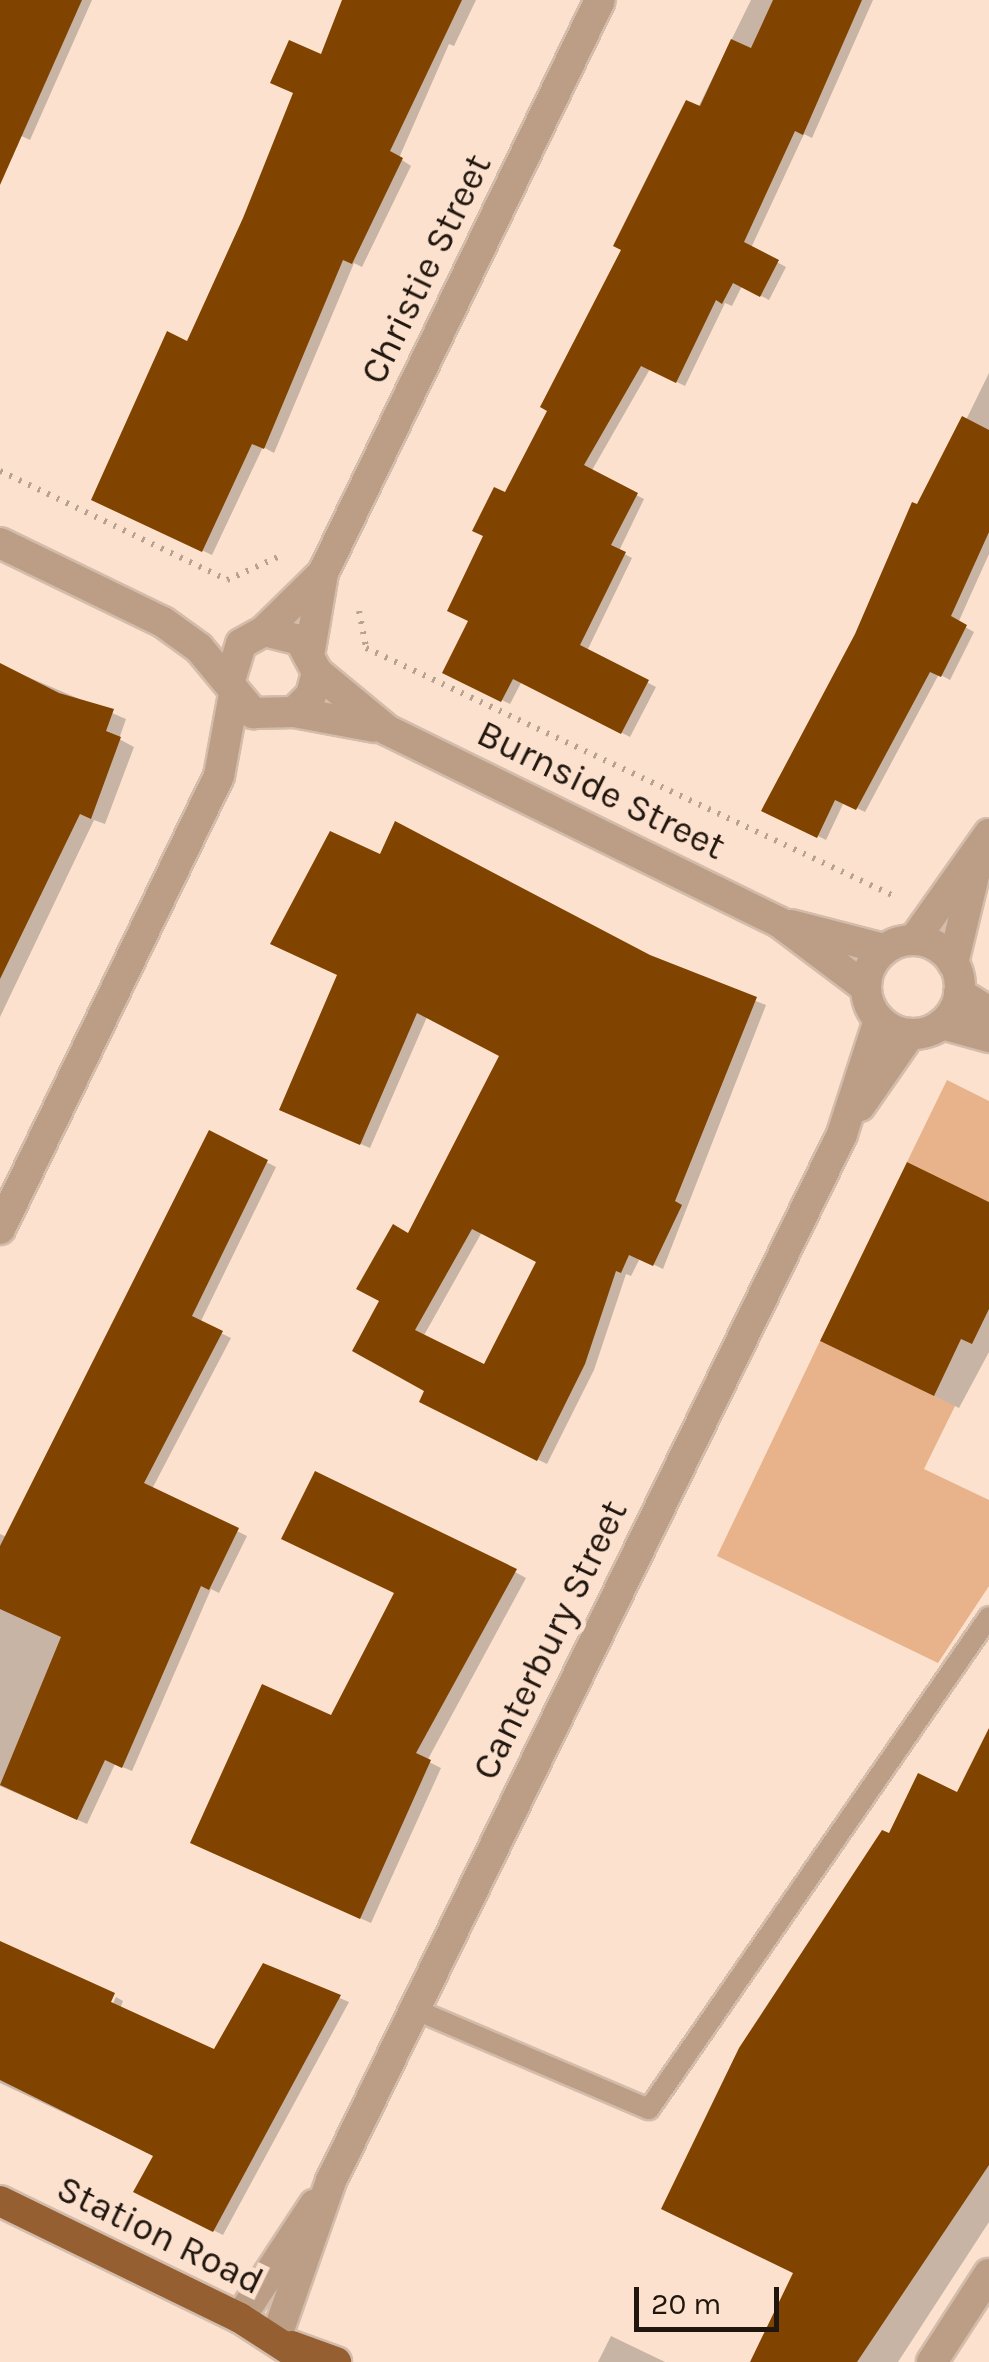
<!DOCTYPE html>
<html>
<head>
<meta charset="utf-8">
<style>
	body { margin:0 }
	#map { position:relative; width:989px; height:2362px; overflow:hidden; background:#fbe1ce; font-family:Karla,sans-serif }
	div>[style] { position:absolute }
	.green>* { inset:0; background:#e8b38a }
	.shadow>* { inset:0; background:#0003 }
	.building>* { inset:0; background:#814400 }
	.path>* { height:6px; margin-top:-3px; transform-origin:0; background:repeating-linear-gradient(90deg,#b7a292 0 2.5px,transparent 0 10.5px) }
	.roads { filter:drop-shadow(2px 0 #d4bcab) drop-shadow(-2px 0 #d4bcab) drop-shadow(0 2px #d4bcab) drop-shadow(0 -2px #d4bcab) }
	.service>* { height:20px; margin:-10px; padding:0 10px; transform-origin:10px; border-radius:10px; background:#bc9e86 }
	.minor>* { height:30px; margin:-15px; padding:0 15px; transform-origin:15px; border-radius:15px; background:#bc9e86 }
	.minor>.ring { margin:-15px; padding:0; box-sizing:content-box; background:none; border:30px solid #bc9e86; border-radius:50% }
	.primary>* { height:30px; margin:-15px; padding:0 15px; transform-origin:15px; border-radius:15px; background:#955f32 }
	span { translate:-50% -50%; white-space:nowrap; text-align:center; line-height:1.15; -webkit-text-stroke:10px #fbe1ce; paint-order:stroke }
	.street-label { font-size:38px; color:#21160e }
	.scale { position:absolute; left:634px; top:2287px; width:145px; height:45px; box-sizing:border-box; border:5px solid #21160e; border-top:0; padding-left:12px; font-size:30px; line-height:35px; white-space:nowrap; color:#21160e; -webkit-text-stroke:8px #fbe1ce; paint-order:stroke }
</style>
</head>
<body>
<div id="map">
	<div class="green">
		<div style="clip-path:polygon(947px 1080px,989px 1101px,989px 1202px,907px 1162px)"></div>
		<div style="clip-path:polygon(820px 1341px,955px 1406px,924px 1469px,989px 1500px,989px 1586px,938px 1663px,717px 1556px)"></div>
	</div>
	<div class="shadow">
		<div style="clip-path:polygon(0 0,92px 0,30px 140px,11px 131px,0 151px)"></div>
		<div style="clip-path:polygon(348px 0,476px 0,454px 46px,449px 44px,399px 158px,411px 166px,362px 267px,354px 263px,274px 453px,263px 447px,212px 555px,104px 504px,189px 345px)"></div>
		<div style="clip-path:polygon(751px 0,873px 0,812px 138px,804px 134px,751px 248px,786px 267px,769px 300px,742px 286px,732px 306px,725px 303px,685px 386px,650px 369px,591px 472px,644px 499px,619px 551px,632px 558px,587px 651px,656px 687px,630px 737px,522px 681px,510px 704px,453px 676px,507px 496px)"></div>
		<div style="clip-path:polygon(989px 373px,989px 554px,958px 623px,974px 632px,950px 680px,939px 674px,865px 812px,844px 802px,826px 840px,773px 814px)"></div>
		<div style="clip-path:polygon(0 665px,126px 719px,119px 739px,134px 747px,105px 824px,94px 820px,0 1017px)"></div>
		<div style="clip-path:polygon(evenodd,381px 857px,766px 1005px,663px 1269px,640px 1258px,631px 1276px,626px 1274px,594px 1370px,547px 1464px,431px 1407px,382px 1300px,502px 1055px,427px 1017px,370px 1148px,291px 1114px,381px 857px,482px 1232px,539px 1262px,486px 1368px,423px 1337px,482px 1232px)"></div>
		<div style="clip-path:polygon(210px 1134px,276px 1167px,200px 1323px,231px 1338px,152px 1489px,247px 1536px,219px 1593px,211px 1589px,132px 1771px,115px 1764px,87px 1824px,0 1786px,0 1534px,7px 1537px)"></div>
		<div style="clip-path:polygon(989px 1205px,989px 1352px,959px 1408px,848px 1354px)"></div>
		<div style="clip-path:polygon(515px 1572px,526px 1578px,427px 1761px,441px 1768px,371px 1923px,204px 1849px,332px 1718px,397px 1593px)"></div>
		<div style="clip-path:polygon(989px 1766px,989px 2222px,898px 2362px,753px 2362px,795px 2274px,664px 2208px,890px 1836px,958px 1796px)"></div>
		<div style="clip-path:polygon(0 1943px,108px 2014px,116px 1997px,123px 2001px,120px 2009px,215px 2053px,264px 1966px,349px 2002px,223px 2235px,145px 2196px,156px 2156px,0 2083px)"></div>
		<div style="clip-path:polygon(611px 2336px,665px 2362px,598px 2362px)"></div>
	</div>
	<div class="building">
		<div style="clip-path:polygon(0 0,82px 0,0 185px)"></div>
		<div style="clip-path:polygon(342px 0,462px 0,390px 151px,403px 158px,352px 264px,343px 260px,264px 449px,252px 444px,202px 552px,91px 500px,167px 331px,187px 341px,243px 218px,293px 93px,270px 83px,289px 40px,321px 54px)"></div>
		<div style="clip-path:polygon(773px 0,862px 0,803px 135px,795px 131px,744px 242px,779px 260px,760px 297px,733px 283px,722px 304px,716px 300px,676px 383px,641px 366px,584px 465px,638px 493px,611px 545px,626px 552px,580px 645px,649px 680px,621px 734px,513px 679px,501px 702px,442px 673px,468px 621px,447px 611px,483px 536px,472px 531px,494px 487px,505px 492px,547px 411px,540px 407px,621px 250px,613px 246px,686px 100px,700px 106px,731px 39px,751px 48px)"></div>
		<div style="clip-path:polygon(962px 416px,989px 430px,989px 532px,951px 616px,967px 625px,941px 677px,930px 672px,856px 810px,835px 800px,817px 838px,761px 811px,855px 634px,912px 502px,917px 504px)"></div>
		<div style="clip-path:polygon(0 663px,59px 693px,114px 709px,106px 731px,121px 737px,91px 819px,80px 814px,0 979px)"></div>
		<div style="clip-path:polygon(evenodd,395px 821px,650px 955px,757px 997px,675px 1201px,682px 1205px,653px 1266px,629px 1255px,621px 1273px,616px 1271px,585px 1364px,537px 1461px,419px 1402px,424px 1391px,352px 1351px,379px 1301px,356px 1289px,393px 1224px,408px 1233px,499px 1056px,417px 1013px,360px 1145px,279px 1110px,337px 975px,270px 944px,330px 831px,380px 854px,395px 821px,472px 1229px,536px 1262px,484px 1364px,415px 1330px,472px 1229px)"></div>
		<div style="clip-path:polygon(209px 1130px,268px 1160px,192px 1316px,223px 1331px,144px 1483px,239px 1528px,209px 1590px,201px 1586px,122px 1768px,105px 1760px,77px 1820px,0 1785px,61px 1637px,0 1609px,0 1546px)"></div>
		<div style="clip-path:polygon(907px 1162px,989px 1202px,989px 1309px,972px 1344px,961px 1339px,934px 1396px,820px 1341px)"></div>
		<div style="clip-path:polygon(315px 1471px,517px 1569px,416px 1753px,431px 1760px,360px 1919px,190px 1843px,262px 1684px,331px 1715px,394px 1593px,281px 1539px)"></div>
		<div style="clip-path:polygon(989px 1728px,989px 2165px,857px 2362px,750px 2362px,793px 2273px,661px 2209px,739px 2048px,882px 1830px,889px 1833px,918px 1773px,957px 1792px)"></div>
		<div style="clip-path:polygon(0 1941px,115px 1993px,111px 2002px,214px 2049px,263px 1963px,341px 1995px,213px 2232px,133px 2192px,153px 2156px,0 2080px)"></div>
	</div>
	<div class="path">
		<div style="left:0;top:471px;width:252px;rotate:25.6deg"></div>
		<div style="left:227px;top:580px;width:60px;rotate:-24.4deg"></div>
		<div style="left:359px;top:611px;width:38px;rotate:79deg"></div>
		<div style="left:366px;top:648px;width:583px;rotate:25.16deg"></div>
	</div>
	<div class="roads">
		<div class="service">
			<div style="left:414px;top:2009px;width:255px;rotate:23.1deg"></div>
			<div style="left:649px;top:2109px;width:598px;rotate:-55.35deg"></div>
		</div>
		<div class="minor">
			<div style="left:0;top:543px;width:181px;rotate:25.9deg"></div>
			<div style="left:163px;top:622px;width:44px;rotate:35.8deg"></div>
			<div style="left:199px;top:648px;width:85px;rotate:50.3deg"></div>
			<div style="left:253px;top:713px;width:41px;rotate:-1.4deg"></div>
			<div style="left:294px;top:712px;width:24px;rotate:-45deg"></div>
			<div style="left:311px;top:695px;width:24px;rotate:-75deg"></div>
			<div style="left:317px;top:672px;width:36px;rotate:-118deg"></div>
			<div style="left:300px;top:640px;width:37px;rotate:-166deg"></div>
			<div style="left:264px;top:631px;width:26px;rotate:151deg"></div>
			<div style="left:241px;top:644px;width:38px;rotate:107deg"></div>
			<div style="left:264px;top:631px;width:83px;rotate:-44.5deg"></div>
			<div style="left:310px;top:650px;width:78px;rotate:-80.4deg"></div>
			<div style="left:323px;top:573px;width:636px;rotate:-64.2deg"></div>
			<div style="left:317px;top:672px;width:91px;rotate:39.6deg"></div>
			<div style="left:387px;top:730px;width:436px;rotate:26.1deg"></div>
			<div style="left:779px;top:922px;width:108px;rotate:37.1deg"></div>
			<div style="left:294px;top:712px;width:82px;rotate:10.5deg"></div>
			<div style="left:791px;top:925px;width:96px;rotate:14.5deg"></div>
			<div style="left:914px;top:940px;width:130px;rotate:-54.7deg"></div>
			<div class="ring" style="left:866px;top:940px;width:64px;height:64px"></div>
			<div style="left:953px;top:963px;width:103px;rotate:-76.5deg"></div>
			<div style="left:959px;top:993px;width:36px;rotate:32deg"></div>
			<div style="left:942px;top:1024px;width:49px;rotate:15.5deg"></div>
			<div style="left:860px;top:1106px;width:88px;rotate:-55.2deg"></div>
			<div style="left:0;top:1229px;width:503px;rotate:-64.2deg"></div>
			<div style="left:219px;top:776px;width:83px;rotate:-79.6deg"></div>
			<div style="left:240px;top:2318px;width:136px;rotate:-56.7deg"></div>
			<div style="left:276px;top:2338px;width:166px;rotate:-70.7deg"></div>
			<div style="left:331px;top:2181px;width:1165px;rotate:-63.98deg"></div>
			<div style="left:842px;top:1134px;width:120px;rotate:-72deg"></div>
			<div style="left:932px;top:2362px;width:105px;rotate:-57.1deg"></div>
		</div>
		<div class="primary">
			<div style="left:0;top:2201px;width:267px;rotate:26deg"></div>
			<div style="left:240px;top:2318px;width:81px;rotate:32.9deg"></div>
			<div style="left:292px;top:2346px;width:47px;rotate:20deg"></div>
		</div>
	</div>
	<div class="street-label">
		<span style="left:426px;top:269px;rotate:-64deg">Christie Street</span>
		<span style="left:601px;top:790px;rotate:26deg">Burnside Street</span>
		<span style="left:550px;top:1640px;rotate:-64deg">Canterbury Street</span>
		<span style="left:160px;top:2235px;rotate:26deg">Station Road</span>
	</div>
	<div class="scale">20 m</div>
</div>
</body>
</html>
